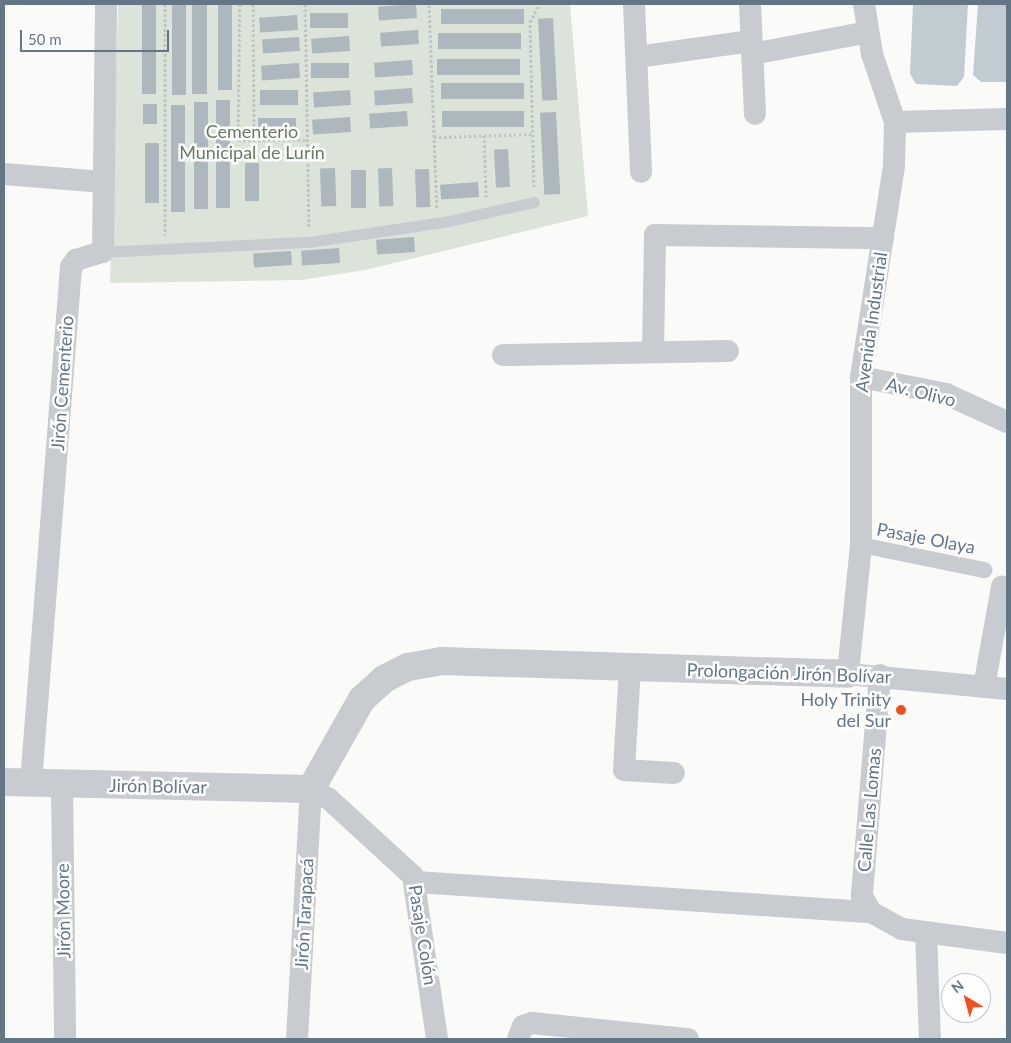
<!DOCTYPE html>
<html>
<head>
<meta charset="utf-8">
<style>
	body { margin:0 }
	#map { position:relative; width:1011px; height:1043px; overflow:hidden; background:#fafaf8; font-family:Lato,sans-serif }
	div>[style] { position:absolute }
	.green>* { inset:0; background:#dce3d8 }
	.water>* { inset:0; background:#c0ccd1 }
	.building>* { inset:0; background:#adb7be; transform-origin:0 0 }
	.path>* { height:3px; margin-top:-1.5px; transform-origin:0; background:repeating-linear-gradient(90deg,#c1c4c6 0 2.5px,transparent 0 5px) }
	.service>* { height:11px; margin:-5.5px; padding:0 5.5px; transform-origin:5.5px; border-radius:5.5px; background:#c8ccd0 }
	.pedestrian>* { height:16px; margin:-8px; padding:0 8px; transform-origin:8px; border-radius:8px; background:#c8ccd0 }
	.minor>* { height:22px; margin:-11px; padding:0 11px; transform-origin:11px; border-radius:11px; background:#c8ccd0 }
	.tertiary>* { height:28px; margin:-14px; padding:0 14px; transform-origin:14px; border-radius:14px; background:#c8ccd0 }
	.dots>* { width:14px; height:14px; translate:-50% -50%; box-sizing:border-box; border:2px solid #fff; border-radius:50% }
	span { translate:-50% -50%; white-space:nowrap; text-align:center; line-height:1.15; -webkit-text-stroke:5px #fff; paint-order:stroke }
	.park-label { font-size:18px; color:#667c62 }
	.street-label { font-size:18px; color:#627686 }
	.poi-label { font-size:18px; color:#627686 }
	.right { translate:-100% -50%; text-align:right }
	.frame { position:absolute; inset:0; border:5px solid #627686; pointer-events:none }
	.north { position:absolute; left:941px; top:973px; width:50px; height:50px; box-sizing:border-box; background:#fff; border:1px solid #c0c8cf; border-radius:50%; rotate:323deg; font-size:14px; font-weight:700; line-height:20px; text-align:center; color:#627686 }
	.north::after { content:''; display:block; margin:auto; width:18px; height:22px; background:#f4501e; clip-path:polygon(50% 0,100% 100%,50% 72%,0 100%) }
	.scale { position:absolute; left:20px; top:30px; width:149px; height:22px; box-sizing:border-box; border:2px solid #627686; border-top:0; padding-left:6px; font-size:15px; line-height:18px; white-space:nowrap; color:#627686; -webkit-text-stroke:4px #fff; paint-order:stroke }
</style>
</head>
<body>
<div id="map">
	<div class="green">
		<div style="clip-path:polygon(118px 4px,570px 4px,588px 216px,365px 270px,301px 280px,110px 283px)"></div>
	</div>
	<div class="water">
		<div style="clip-path:polygon(913px 4px,968px 4px,964px 77px,957px 86px,916px 84px,910px 74px)"></div>
		<div style="clip-path:polygon(978px 4px,1007px 4px,1007px 82px,981px 82px,973px 75px)"></div>
	</div>
	<div class="building">
		<div style="left:142px;top:4px;width:14px;height:90px"></div>
		<div style="left:172px;top:4px;width:14px;height:91px"></div>
		<div style="left:192px;top:4px;width:15px;height:90px"></div>
		<div style="left:218px;top:4px;width:14px;height:86px"></div>
		<div style="left:416px;top:4px;width:14px;height:38px;rotate:86deg"></div>
		<div style="left:524px;top:9px;width:15px;height:83px;rotate:90deg"></div>
		<div style="left:348px;top:13px;width:15px;height:38px;rotate:90deg"></div>
		<div style="left:297px;top:15px;width:15px;height:38px;rotate:86deg"></div>
		<div style="left:553px;top:18px;width:82px;height:15px;rotate:87deg"></div>
		<div style="left:418px;top:30px;width:14px;height:38px;rotate:86deg"></div>
		<div style="left:521px;top:33px;width:16px;height:83px;rotate:90deg"></div>
		<div style="left:349px;top:36px;width:15px;height:38px;rotate:86deg"></div>
		<div style="left:299px;top:37px;width:14px;height:37px;rotate:86deg"></div>
		<div style="left:520px;top:59px;width:16px;height:83px;rotate:90deg"></div>
		<div style="left:412px;top:60px;width:15px;height:38px;rotate:86deg"></div>
		<div style="left:299px;top:63px;width:15px;height:38px;rotate:86deg"></div>
		<div style="left:349px;top:63px;width:15px;height:38px;rotate:90deg"></div>
		<div style="left:524px;top:83px;width:16px;height:83px;rotate:90deg"></div>
		<div style="left:412px;top:88px;width:15px;height:38px;rotate:86deg"></div>
		<div style="left:298px;top:90px;width:15px;height:38px;rotate:90deg"></div>
		<div style="left:350px;top:90px;width:15px;height:37px;rotate:86deg"></div>
		<div style="left:216px;top:100px;width:14px;height:108px"></div>
		<div style="left:194px;top:102px;width:14px;height:107px"></div>
		<div style="left:143px;top:104px;width:14px;height:20px"></div>
		<div style="left:171px;top:105px;width:14px;height:107px"></div>
		<div style="left:407px;top:111px;width:15px;height:38px;rotate:86deg"></div>
		<div style="left:524px;top:111px;width:16px;height:82px;rotate:90deg"></div>
		<div style="left:556px;top:112px;width:82px;height:16px;rotate:87deg"></div>
		<div style="left:350px;top:117px;width:15px;height:38px;rotate:86deg"></div>
		<div style="left:296px;top:118px;width:15px;height:38px;rotate:90deg"></div>
		<div style="left:145px;top:143px;width:14px;height:60px"></div>
		<div style="left:508px;top:149px;width:38px;height:14px;rotate:87deg"></div>
		<div style="left:245px;top:163px;width:14px;height:38px"></div>
		<div style="left:335px;top:168px;width:38px;height:15px;rotate:88deg"></div>
		<div style="left:392px;top:168px;width:38px;height:14px;rotate:88deg"></div>
		<div style="left:429px;top:169px;width:38px;height:14px;rotate:88deg"></div>
		<div style="left:366px;top:170px;width:38px;height:15px;rotate:90deg"></div>
		<div style="left:478px;top:182px;width:15px;height:38px;rotate:86deg"></div>
		<div style="left:414px;top:237px;width:15px;height:38px;rotate:86deg"></div>
		<div style="left:339px;top:248px;width:15px;height:38px;rotate:86deg"></div>
		<div style="left:291px;top:251px;width:14px;height:38px;rotate:86deg"></div>
	</div>
	<div class="path">
		<div style="left:165px;top:4px;width:231px;rotate:90deg"></div>
		<div style="left:240px;top:4px;width:136px;rotate:90.8deg"></div>
		<div style="left:238px;top:140px;width:70px"></div>
		<div style="left:253px;top:4px;width:136px;rotate:89.6deg"></div>
		<div style="left:305px;top:4px;width:224px;rotate:89deg"></div>
		<div style="left:429px;top:5px;width:204px;rotate:87.8deg"></div>
		<div style="left:484px;top:135px;width:62px;rotate:88.2deg"></div>
		<div style="left:434px;top:137px;width:99px;rotate:-1.7deg"></div>
		<div style="left:534px;top:187px;width:165px;rotate:-91.4deg"></div>
		<div style="left:530px;top:22px;width:19px;rotate:-62deg"></div>
	</div>
	<div class="service">
		<div style="left:101px;top:252px;width:208px;rotate:-2.8deg"></div>
		<div style="left:309px;top:242px;width:142px;rotate:-8.5deg"></div>
		<div style="left:449px;top:221px;width:87px;rotate:-12.6deg"></div>
	</div>
	<div class="pedestrian">
		<div style="left:861px;top:545px;width:126px;rotate:11.5deg"></div>
	</div>
	<div class="minor">
		<div style="left:634px;top:4px;width:168px;rotate:87.6deg"></div>
		<div style="left:750px;top:4px;width:110px;rotate:87.4deg"></div>
		<div style="left:864px;top:4px;width:51px;rotate:80.9deg"></div>
		<div style="left:872px;top:54px;width:72px;rotate:71.3deg"></div>
		<div style="left:895px;top:122px;width:44px;rotate:91.3deg"></div>
		<div style="left:894px;top:166px;width:214px;rotate:98.9deg"></div>
		<div style="left:861px;top:377px;width:168px;rotate:90deg"></div>
		<div style="left:861px;top:545px;width:130px;rotate:95.8deg"></div>
		<div style="left:848px;top:674px;width:160px;rotate:5.4deg"></div>
		<div style="left:752px;top:54px;width:118px;rotate:-10.7deg"></div>
		<div style="left:637px;top:57px;width:115px;rotate:-8deg"></div>
		<div style="left:895px;top:122px;width:112px;rotate:-1.5deg"></div>
		<div style="left:4px;top:174px;width:100px;rotate:4.6deg"></div>
		<div style="left:653px;top:352px;width:117px;rotate:-89deg"></div>
		<div style="left:655px;top:235px;width:228px;rotate:0.8deg"></div>
		<div style="left:503px;top:355px;width:225px;rotate:-1deg"></div>
		<div style="left:861px;top:377px;width:87px;rotate:11.3deg"></div>
		<div style="left:946px;top:394px;width:67px;rotate:24.7deg"></div>
		<div style="left:630px;top:668px;width:102px;rotate:93.4deg"></div>
		<div style="left:624px;top:770px;width:50px;rotate:3.4deg"></div>
		<div style="left:880px;top:675px;width:222px;rotate:94.7deg"></div>
		<div style="left:862px;top:896px;width:18px;rotate:61deg"></div>
		<div style="left:871px;top:912px;width:35px;rotate:29deg"></div>
		<div style="left:902px;top:929px;width:106px;rotate:7.6deg"></div>
		<div style="left:984px;top:687px;width:102px;rotate:-79.8deg"></div>
		<div style="left:1002px;top:587px;width:5px;rotate:11deg"></div>
		<div style="left:31px;top:783px;width:518px;rotate:-85.57deg"></div>
		<div style="left:71px;top:267px;width:9px;rotate:-54deg"></div>
		<div style="left:76px;top:260px;width:28px;rotate:-17deg"></div>
		<div style="left:103px;top:252px;width:248px;rotate:-89.3deg"></div>
		<div style="left:62px;top:784px;width:255px;rotate:89.3deg"></div>
		<div style="left:416px;top:882px;width:456px;rotate:3.8deg"></div>
		<div style="left:926px;top:932px;width:107px;rotate:87.9deg"></div>
		<div style="left:297px;top:1039px;width:250px;rotate:-86.8deg"></div>
		<div style="left:311px;top:789px;width:21px;rotate:29deg"></div>
		<div style="left:329px;top:799px;width:114px;rotate:42.5deg"></div>
		<div style="left:413px;top:876px;width:165px;rotate:81.6deg"></div>
		<div style="left:518px;top:1039px;width:14px;rotate:-69deg"></div>
		<div style="left:523px;top:1026px;width:9px;rotate:-18deg"></div>
		<div style="left:532px;top:1023px;width:157px;rotate:5.9deg"></div>
	</div>
	<div class="tertiary">
		<div style="left:4px;top:782px;width:307px;rotate:1.3deg"></div>
		<div style="left:311px;top:789px;width:103px;rotate:-60.5deg"></div>
		<div style="left:362px;top:699px;width:30px;rotate:-42deg"></div>
		<div style="left:384px;top:679px;width:27px;rotate:-27deg"></div>
		<div style="left:408px;top:667px;width:34px;rotate:-10deg"></div>
		<div style="left:441px;top:661px;width:407px;rotate:1.8deg"></div>
	</div>
	<div class="dots">
		<div style="left:901px;top:710px;background:#f4501e"></div>
	</div>
	<div class="park-label">
		<span style="left:252px;top:142px">Cementerio<br>Municipal de Lurín</span>
	</div>
	<div class="street-label">
		<span style="left:871px;top:322px;rotate:-82deg">Avenida Industrial</span>
		<span style="left:62px;top:383px;rotate:-86deg">Jirón Cementerio</span>
		<span style="left:921px;top:392px;rotate:14deg">Av. Olivo</span>
		<span style="left:926px;top:538px;rotate:11deg">Pasaje Olaya</span>
		<span style="left:789px;top:673px;rotate:2deg">Prolongación Jirón Bolívar</span>
		<span style="left:158px;top:786px;rotate:1deg">Jirón Bolívar</span>
		<span style="left:869px;top:810px;rotate:-85deg">Calle Las Lomas</span>
		<span style="left:63px;top:911px;rotate:-91deg">Jirón Moore</span>
		<span style="left:304px;top:914px;rotate:-87deg">Jirón Tarapacá</span>
		<span style="left:423px;top:935px;rotate:81deg">Pasaje Colón</span>
	</div>
	<div class="poi-label">
		<span class="right" style="left:891px;top:710px">Holy Trinity<br>del Sur</span>
	</div>
	<div class="frame"></div>
	<div class="north">N</div>
	<div class="scale">50 m</div>
</div>
</body>
</html>
